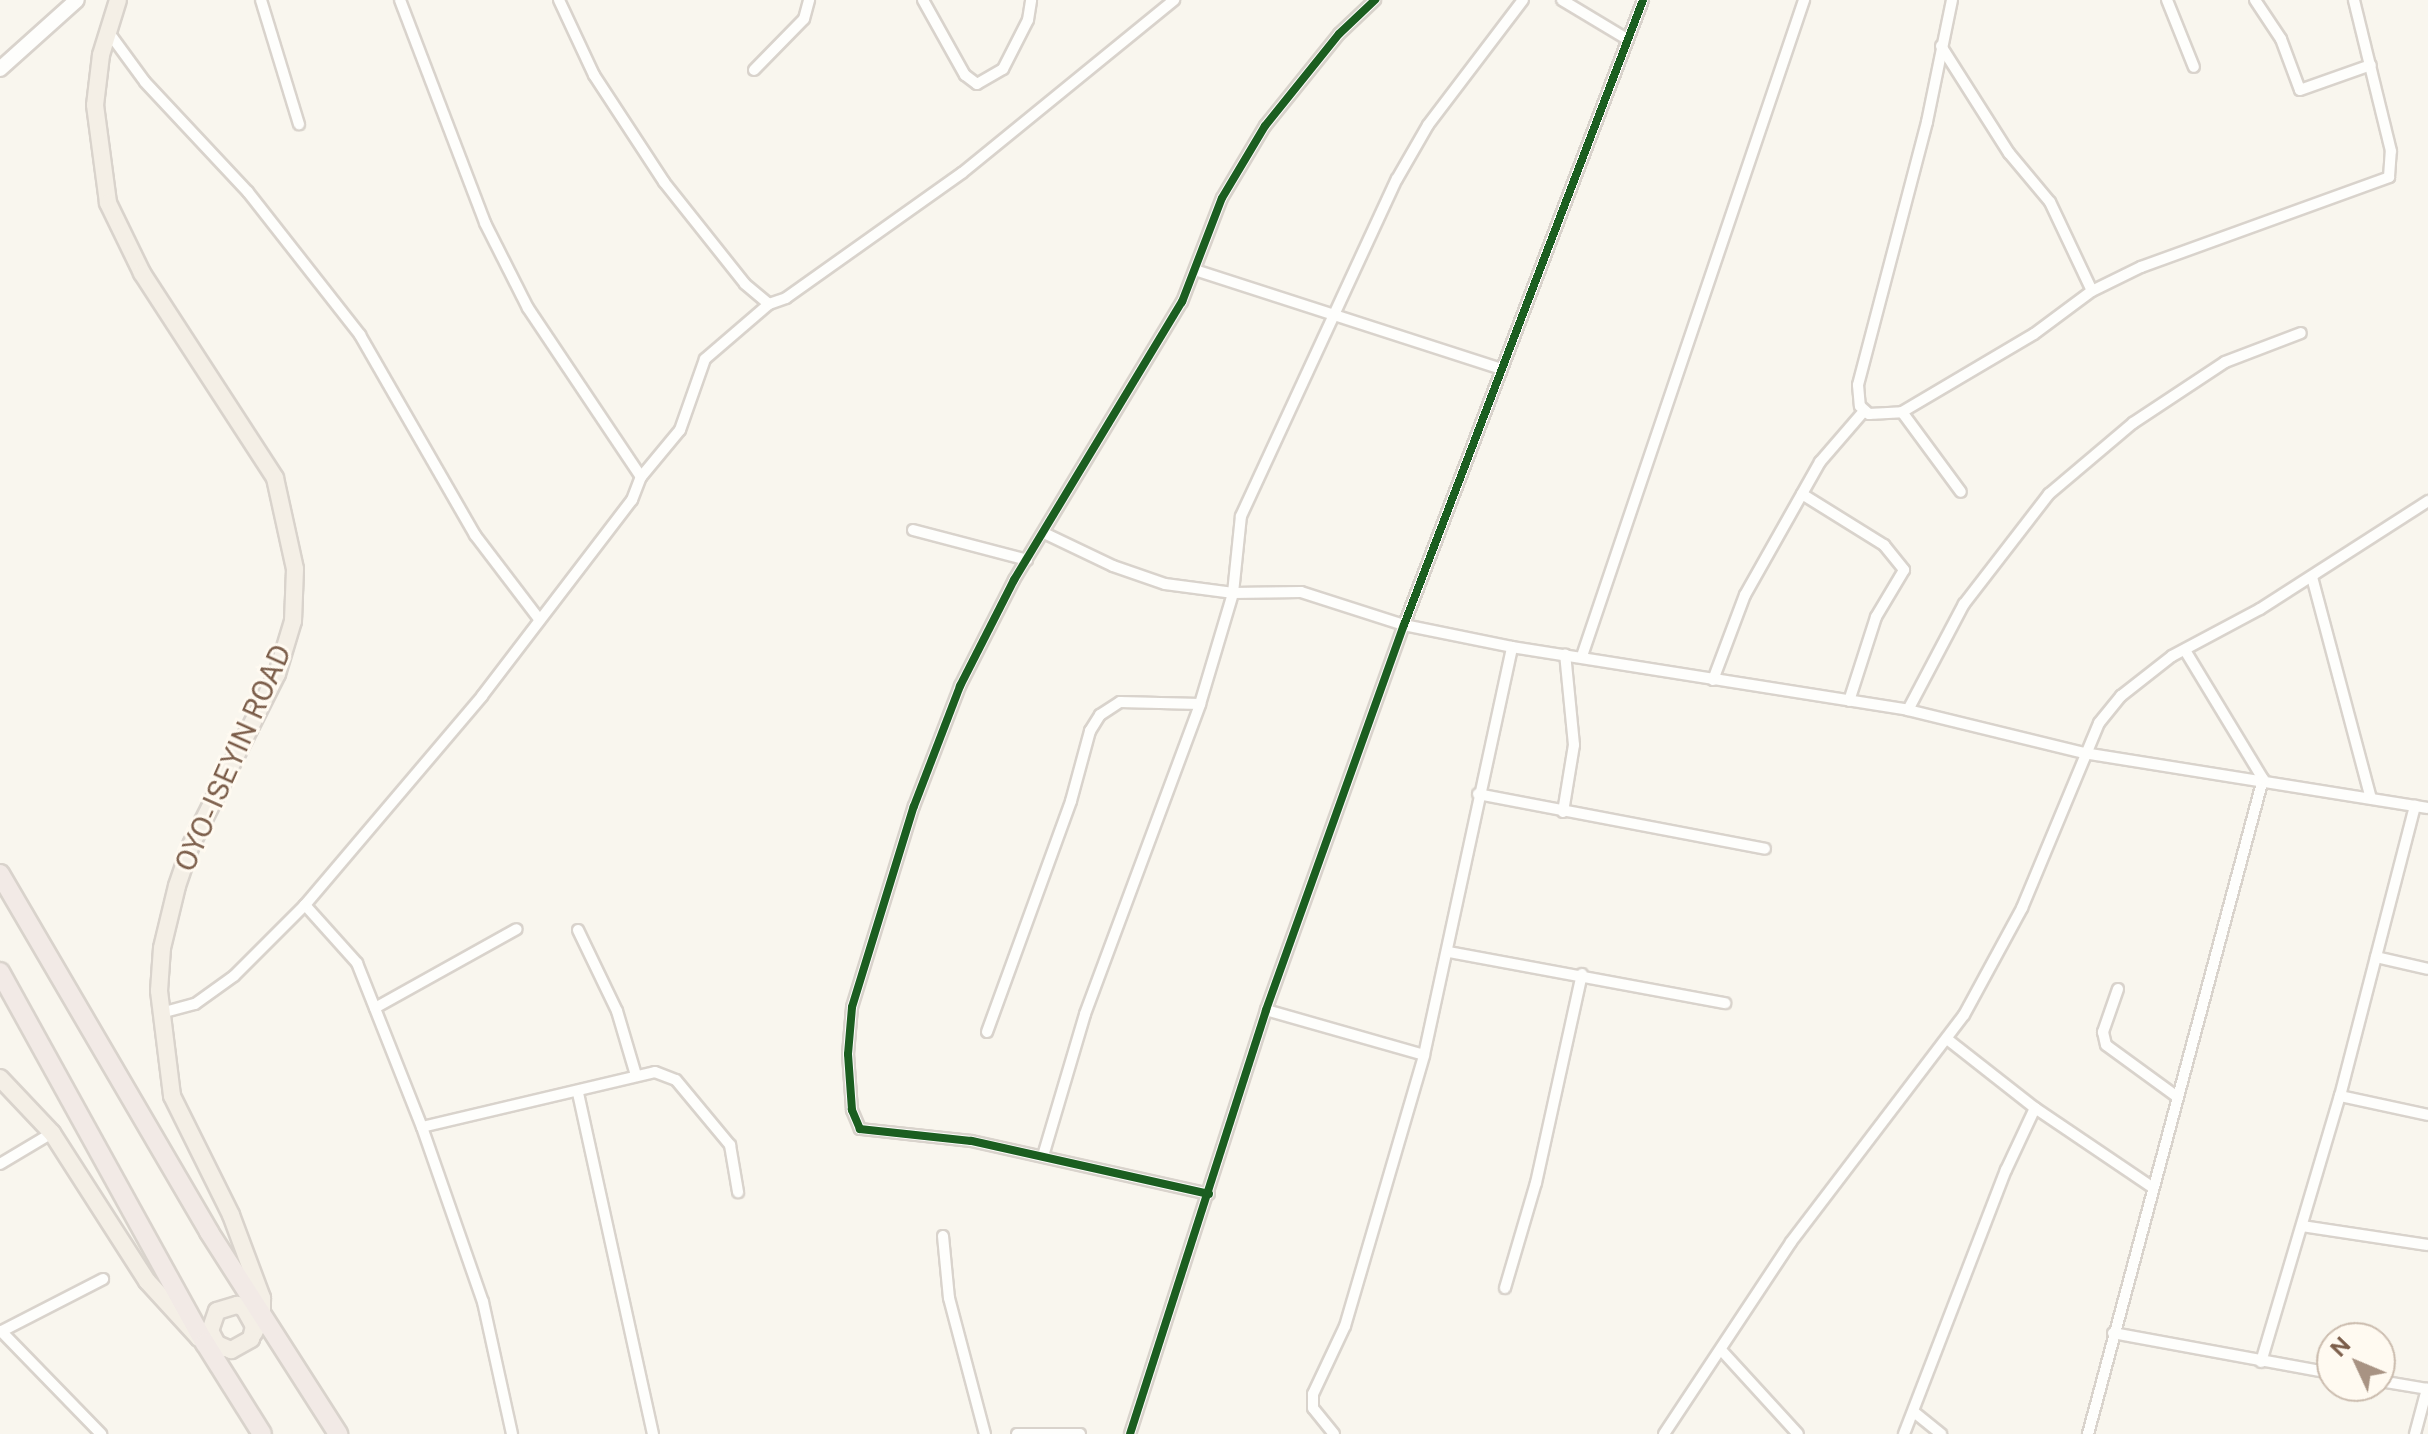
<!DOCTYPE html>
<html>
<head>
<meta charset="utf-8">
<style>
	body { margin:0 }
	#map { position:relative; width:2428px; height:1434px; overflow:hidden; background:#f9f6ee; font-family:"Public Sans",sans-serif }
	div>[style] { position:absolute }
	.roads { filter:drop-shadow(2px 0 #d9d3cc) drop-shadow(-2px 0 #d9d3cc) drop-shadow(0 2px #d9d3cc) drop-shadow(0 -2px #d9d3cc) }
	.street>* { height:10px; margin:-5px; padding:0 5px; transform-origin:5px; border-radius:5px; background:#fefefc }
	.secondary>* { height:14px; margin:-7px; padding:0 7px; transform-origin:7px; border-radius:7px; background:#fefefc }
	.primary>* { height:16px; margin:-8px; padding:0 8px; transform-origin:8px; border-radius:8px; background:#f4efe6 }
	.highway>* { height:18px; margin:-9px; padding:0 9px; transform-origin:9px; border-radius:9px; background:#f2eae6 }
	.cycleway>* { height:8px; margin:-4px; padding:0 4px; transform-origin:4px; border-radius:4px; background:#1b5e20 }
	span { translate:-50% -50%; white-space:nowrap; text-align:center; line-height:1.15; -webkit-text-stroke:6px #fffaf1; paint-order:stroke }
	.street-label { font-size:28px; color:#7c5e4a }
	.north { position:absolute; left:2316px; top:1322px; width:80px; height:80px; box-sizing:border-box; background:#fffaf1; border:2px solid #cbbcae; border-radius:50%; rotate:314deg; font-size:22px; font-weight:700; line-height:32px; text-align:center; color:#7c5e4a }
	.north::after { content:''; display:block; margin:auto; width:28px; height:36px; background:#a89383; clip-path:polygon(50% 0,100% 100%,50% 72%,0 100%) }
</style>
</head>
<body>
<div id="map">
	<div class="roads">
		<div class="street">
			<div style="left:261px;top:0;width:130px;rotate:73deg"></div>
			<div style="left:400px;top:0;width:239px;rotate:69.1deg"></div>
			<div style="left:485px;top:223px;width:95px;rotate:63.2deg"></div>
			<div style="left:528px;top:308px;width:203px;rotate:56.2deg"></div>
			<div style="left:559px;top:0;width:83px;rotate:65deg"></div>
			<div style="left:594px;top:75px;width:128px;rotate:56.8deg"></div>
			<div style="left:664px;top:182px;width:130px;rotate:51.5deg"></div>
			<div style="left:745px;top:284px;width:31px;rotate:40deg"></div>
			<div style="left:769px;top:304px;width:18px;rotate:-19deg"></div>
			<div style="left:786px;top:298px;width:216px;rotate:-35.4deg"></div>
			<div style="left:962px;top:173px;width:274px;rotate:-39.2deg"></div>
			<div style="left:923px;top:0;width:86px;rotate:60.8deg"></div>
			<div style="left:965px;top:75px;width:15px;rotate:37deg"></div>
			<div style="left:977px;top:84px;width:30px;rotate:-30deg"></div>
			<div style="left:1003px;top:69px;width:55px;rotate:-63deg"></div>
			<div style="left:1028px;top:20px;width:20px;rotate:-81deg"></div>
			<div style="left:1562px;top:0;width:76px;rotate:31deg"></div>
			<div style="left:1952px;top:0;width:125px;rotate:101.6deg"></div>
			<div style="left:1927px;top:122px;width:272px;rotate:104.7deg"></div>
			<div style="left:1858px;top:385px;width:21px;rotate:85deg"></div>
			<div style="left:1860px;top:406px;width:12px;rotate:42deg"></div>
			<div style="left:1869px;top:414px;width:33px;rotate:-3deg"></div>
			<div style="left:1902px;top:412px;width:153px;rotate:-30.6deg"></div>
			<div style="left:2034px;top:334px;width:72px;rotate:-36.6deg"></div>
			<div style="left:2092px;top:291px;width:55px;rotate:-26.1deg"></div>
			<div style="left:2141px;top:267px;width:264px;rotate:-19.9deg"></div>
			<div style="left:2389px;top:177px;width:26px;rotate:-86deg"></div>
			<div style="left:2391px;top:151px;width:155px;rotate:-103.8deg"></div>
			<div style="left:2167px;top:0;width:72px;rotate:68.1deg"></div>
			<div style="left:2255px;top:0;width:47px;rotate:56.3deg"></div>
			<div style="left:2281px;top:39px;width:54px;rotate:69.6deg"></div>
			<div style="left:2300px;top:90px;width:75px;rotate:-19.4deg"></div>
			<div style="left:107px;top:30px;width:64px;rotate:53.8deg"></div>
			<div style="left:145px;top:82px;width:151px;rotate:46.9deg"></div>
			<div style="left:248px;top:192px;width:182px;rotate:51.9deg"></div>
			<div style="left:360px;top:335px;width:231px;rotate:60.1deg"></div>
			<div style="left:475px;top:535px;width:106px;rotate:52.7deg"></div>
			<div style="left:1941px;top:46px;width:127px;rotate:57.6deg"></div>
			<div style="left:2009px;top:153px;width:64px;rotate:50.1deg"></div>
			<div style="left:2050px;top:202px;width:98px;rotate:64.7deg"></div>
			<div style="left:754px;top:70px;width:71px;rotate:-45.6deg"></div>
			<div style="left:804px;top:19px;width:20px;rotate:-75deg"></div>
			<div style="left:1195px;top:270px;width:322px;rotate:17.9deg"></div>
			<div style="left:1902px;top:412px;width:99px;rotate:53.6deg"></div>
			<div style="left:1802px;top:494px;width:97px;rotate:31.9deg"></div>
			<div style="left:1884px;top:545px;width:32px;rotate:51deg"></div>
			<div style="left:1904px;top:570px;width:55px;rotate:120.8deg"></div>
			<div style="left:1876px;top:617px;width:88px;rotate:107.8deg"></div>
			<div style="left:913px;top:530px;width:118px;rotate:14.7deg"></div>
			<div style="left:1044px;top:533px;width:76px;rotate:25.6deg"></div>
			<div style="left:1113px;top:566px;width:55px;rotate:19.1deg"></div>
			<div style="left:1165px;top:584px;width:69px;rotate:7.5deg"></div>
			<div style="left:1233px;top:593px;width:68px;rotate:-0.8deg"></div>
			<div style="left:1301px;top:592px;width:108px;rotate:17.8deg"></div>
			<div style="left:1404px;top:625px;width:110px;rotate:11.5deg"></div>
			<div style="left:1512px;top:647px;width:401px;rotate:9deg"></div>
			<div style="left:1908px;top:710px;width:181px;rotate:13.7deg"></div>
			<div style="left:2084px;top:753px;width:348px;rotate:9.1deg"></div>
			<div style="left:2312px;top:577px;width:229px;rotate:75.1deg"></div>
			<div style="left:1582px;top:656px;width:693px;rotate:-71.3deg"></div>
			<div style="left:1713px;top:680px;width:91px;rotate:-69.4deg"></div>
			<div style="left:1745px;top:595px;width:153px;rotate:-60.6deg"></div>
			<div style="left:1820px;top:462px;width:67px;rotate:-49.2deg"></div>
			<div style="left:1908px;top:710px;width:120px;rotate:-62.2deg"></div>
			<div style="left:1964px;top:604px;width:139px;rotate:-52.3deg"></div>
			<div style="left:2049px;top:494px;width:110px;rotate:-40.2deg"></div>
			<div style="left:2133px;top:423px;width:110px;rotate:-33.5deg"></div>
			<div style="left:2225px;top:362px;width:81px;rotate:-20.9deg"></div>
			<div style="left:1478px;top:794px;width:292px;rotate:10.8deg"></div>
			<div style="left:1563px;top:812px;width:68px;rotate:-80.7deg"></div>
			<div style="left:1574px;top:745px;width:91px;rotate:-95.6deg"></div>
			<div style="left:305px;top:905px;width:78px;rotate:48.1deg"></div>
			<div style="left:357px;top:963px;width:176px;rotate:68.4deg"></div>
			<div style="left:422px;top:1127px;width:185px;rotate:70.8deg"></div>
			<div style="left:483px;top:1302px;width:135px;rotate:77.6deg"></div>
			<div style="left:578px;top:930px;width:90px;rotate:64.3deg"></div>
			<div style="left:617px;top:1011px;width:67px;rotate:73.5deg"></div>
			<div style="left:1449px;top:952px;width:281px;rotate:10.5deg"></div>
			<div style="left:2376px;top:957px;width:53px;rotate:13deg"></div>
			<div style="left:2118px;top:989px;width:46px;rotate:109.2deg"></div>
			<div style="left:2103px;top:1032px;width:13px;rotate:77deg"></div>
			<div style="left:2106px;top:1045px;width:87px;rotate:36.1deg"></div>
			<div style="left:375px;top:1008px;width:162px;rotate:-29.1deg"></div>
			<div style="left:1266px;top:1010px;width:164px;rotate:15.9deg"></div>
			<div style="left:161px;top:1013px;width:35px;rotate:-15deg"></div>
			<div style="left:195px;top:1004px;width:48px;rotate:-35.7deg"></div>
			<div style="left:234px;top:976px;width:100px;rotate:-45deg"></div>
			<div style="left:305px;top:905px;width:274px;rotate:-49.7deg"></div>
			<div style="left:482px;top:696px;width:247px;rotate:-52.6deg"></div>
			<div style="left:632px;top:500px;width:25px;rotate:-69deg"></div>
			<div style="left:641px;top:477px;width:61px;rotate:-50.3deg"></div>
			<div style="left:680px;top:430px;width:75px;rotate:-70.6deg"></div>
			<div style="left:705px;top:359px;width:84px;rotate:-40.7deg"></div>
			<div style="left:987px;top:1032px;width:246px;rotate:-70deg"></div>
			<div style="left:1071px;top:801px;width:73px;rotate:-74.8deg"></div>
			<div style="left:1090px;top:731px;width:19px;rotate:-58deg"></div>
			<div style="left:1100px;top:715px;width:24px;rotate:-33deg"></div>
			<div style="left:1120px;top:702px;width:80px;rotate:1.4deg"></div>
			<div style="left:1947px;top:1039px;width:112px;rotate:38.1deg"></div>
			<div style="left:2035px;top:1108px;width:139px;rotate:34.1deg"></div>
			<div style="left:578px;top:1093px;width:349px;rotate:77.6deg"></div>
			<div style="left:2340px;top:1096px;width:90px;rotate:12.2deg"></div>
			<div style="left:422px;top:1127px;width:239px;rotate:-13.3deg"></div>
			<div style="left:655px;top:1072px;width:22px;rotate:21deg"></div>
			<div style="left:676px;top:1080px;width:85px;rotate:50.3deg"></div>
			<div style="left:730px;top:1145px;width:48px;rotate:80.3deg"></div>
			<div style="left:1043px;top:1156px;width:148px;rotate:-73.5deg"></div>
			<div style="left:1085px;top:1014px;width:331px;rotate:-69.6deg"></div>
			<div style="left:1200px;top:704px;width:116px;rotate:-73.4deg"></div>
			<div style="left:1233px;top:593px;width:77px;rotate:-84.1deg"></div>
			<div style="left:1241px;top:516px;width:371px;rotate:-65.2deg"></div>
			<div style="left:1397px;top:179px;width:62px;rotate:-60.1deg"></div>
			<div style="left:1428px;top:125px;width:157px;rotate:-52.8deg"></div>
			<div style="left:0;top:1164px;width:61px;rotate:-30.8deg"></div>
			<div style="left:1209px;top:1194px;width:244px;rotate:-167.4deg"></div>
			<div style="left:971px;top:1141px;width:112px;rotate:-173.8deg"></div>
			<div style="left:860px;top:1129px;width:21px;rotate:-113deg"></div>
			<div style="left:852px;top:1110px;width:56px;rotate:-94.1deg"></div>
			<div style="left:848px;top:1054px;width:47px;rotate:-85.1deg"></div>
			<div style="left:852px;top:1007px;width:210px;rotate:-72.9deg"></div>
			<div style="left:914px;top:806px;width:129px;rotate:-69deg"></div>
			<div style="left:960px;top:686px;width:119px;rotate:-63deg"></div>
			<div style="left:1014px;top:580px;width:325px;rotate:-58.9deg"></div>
			<div style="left:1182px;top:302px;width:111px;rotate:-69deg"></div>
			<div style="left:1222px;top:198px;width:84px;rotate:-59.2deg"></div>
			<div style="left:1265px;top:126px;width:118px;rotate:-51.2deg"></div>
			<div style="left:1339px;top:34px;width:50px;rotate:-43.4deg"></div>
			<div style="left:2302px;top:1226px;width:127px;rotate:8.6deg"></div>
			<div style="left:943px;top:1236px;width:62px;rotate:84.5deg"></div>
			<div style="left:949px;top:1298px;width:141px;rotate:75.2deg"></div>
			<div style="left:1505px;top:1288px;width:109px;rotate:-73.6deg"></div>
			<div style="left:1536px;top:1183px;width:214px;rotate:-77.6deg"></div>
			<div style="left:1px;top:1331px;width:144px;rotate:45.8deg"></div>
			<div style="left:0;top:1332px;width:116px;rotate:-27.2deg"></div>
			<div style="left:2113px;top:1333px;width:223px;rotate:10.4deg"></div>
			<div style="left:1723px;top:1352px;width:111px;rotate:47.6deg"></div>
			<div style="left:2261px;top:1362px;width:277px;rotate:-73.5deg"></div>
			<div style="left:2340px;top:1096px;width:300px;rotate:-75.5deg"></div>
			<div style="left:2380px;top:1381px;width:49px;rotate:9.5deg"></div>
			<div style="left:1914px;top:1412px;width:35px;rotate:39deg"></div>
			<div style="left:1017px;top:1434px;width:63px"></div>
			<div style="left:1130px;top:1434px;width:445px;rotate:-72.2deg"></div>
			<div style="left:1266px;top:1010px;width:409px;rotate:-70.3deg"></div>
			<div style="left:1404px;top:625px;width:669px;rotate:-69.07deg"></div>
			<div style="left:1334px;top:1434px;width:33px;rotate:-129deg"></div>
			<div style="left:1313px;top:1408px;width:14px;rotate:-90deg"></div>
			<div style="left:1313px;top:1394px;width:75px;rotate:-64.8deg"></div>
			<div style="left:1345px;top:1326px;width:282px;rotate:-73.7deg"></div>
			<div style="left:1424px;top:1055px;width:417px;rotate:-77.8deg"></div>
			<div style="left:1664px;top:1434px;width:230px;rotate:-56.5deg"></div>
			<div style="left:1791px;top:1242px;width:285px;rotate:-52.7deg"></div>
			<div style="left:1964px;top:1015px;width:122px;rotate:-61.5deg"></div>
			<div style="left:2022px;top:908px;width:200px;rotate:-67.4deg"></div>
			<div style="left:2099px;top:723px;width:35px;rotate:-51deg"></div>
			<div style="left:2121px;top:696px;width:65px;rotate:-38.1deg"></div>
			<div style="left:2172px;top:656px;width:100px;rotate:-28.1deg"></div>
			<div style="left:2260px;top:609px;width:200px;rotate:-32.7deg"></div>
			<div style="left:1904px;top:1434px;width:283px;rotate:-68.9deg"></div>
			<div style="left:2006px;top:1170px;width:68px;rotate:-64.9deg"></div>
			<div style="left:2088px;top:1434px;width:678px;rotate:-75.04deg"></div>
			<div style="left:2263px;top:779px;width:151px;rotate:-121.2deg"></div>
			<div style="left:2415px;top:1434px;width:47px;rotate:-75.1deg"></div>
		</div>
		<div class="secondary">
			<div style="left:0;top:69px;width:103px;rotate:-41.9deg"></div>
		</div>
		<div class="primary">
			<div style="left:118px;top:0;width:58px;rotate:107.2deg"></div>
			<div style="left:101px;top:55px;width:50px;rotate:96.8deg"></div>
			<div style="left:95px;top:105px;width:99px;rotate:82.4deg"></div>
			<div style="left:108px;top:203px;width:78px;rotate:64.1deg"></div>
			<div style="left:142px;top:273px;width:244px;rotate:57deg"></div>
			<div style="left:275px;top:478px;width:93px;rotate:77.6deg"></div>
			<div style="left:295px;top:569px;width:52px;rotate:92.2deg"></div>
			<div style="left:293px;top:621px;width:55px;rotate:106.8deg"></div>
			<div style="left:277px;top:674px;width:191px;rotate:116.7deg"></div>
			<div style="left:191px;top:845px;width:43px;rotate:108.9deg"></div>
			<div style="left:177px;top:886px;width:64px;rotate:103.6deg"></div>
			<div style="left:162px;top:948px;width:43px;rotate:94deg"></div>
			<div style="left:159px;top:991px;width:106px;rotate:82.9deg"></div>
			<div style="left:172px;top:1096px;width:133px;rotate:63.6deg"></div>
			<div style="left:231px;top:1215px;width:89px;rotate:69.5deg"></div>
			<div style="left:262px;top:1298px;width:18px;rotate:90deg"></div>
			<div style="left:262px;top:1316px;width:19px;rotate:115deg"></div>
			<div style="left:0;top:1078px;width:76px;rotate:46.6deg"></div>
			<div style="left:52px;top:1133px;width:176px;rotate:57.3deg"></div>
			<div style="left:147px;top:1281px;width:77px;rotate:47.6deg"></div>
			<div style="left:199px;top:1338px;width:27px;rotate:22deg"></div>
			<div style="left:244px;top:1308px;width:21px;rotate:61deg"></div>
			<div style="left:254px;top:1326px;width:13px;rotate:103deg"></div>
			<div style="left:251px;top:1339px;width:23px;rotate:151deg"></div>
			<div style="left:231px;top:1350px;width:15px;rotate:-157deg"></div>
			<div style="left:217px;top:1344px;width:15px;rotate:-118deg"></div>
			<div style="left:210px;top:1331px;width:21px;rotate:-71deg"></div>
			<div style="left:217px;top:1311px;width:21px;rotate:-17deg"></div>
			<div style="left:237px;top:1305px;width:27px;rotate:24deg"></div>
		</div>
		<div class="highway">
			<div style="left:0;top:874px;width:415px;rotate:59.7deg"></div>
			<div style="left:209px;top:1232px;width:240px;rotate:57.4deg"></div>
			<div style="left:0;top:972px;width:424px;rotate:61.1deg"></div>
			<div style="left:205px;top:1343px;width:107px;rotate:57.9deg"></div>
		</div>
	</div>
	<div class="cycleway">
		<div style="left:1209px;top:1194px;width:244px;rotate:-167.4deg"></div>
		<div style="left:971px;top:1141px;width:112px;rotate:-173.8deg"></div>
		<div style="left:860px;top:1129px;width:21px;rotate:-113deg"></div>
		<div style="left:852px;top:1110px;width:56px;rotate:-94.1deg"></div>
		<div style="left:848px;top:1054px;width:47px;rotate:-85.1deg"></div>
		<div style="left:852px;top:1007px;width:210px;rotate:-72.9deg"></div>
		<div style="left:914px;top:806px;width:129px;rotate:-69deg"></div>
		<div style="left:960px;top:686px;width:119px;rotate:-63deg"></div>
		<div style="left:1014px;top:580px;width:325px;rotate:-58.9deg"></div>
		<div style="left:1182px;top:302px;width:111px;rotate:-69deg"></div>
		<div style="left:1222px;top:198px;width:84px;rotate:-59.2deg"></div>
		<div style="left:1265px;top:126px;width:118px;rotate:-51.2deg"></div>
		<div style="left:1339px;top:34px;width:50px;rotate:-43.4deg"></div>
		<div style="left:1130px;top:1434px;width:445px;rotate:-72.2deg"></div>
		<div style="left:1266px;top:1010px;width:409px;rotate:-70.3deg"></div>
		<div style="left:1404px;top:625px;width:669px;rotate:-69.07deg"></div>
	</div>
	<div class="street-label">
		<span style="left:233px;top:758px;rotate:-66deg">OYO- ISEYIN ROAD</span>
	</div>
	<div class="north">N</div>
</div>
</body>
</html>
